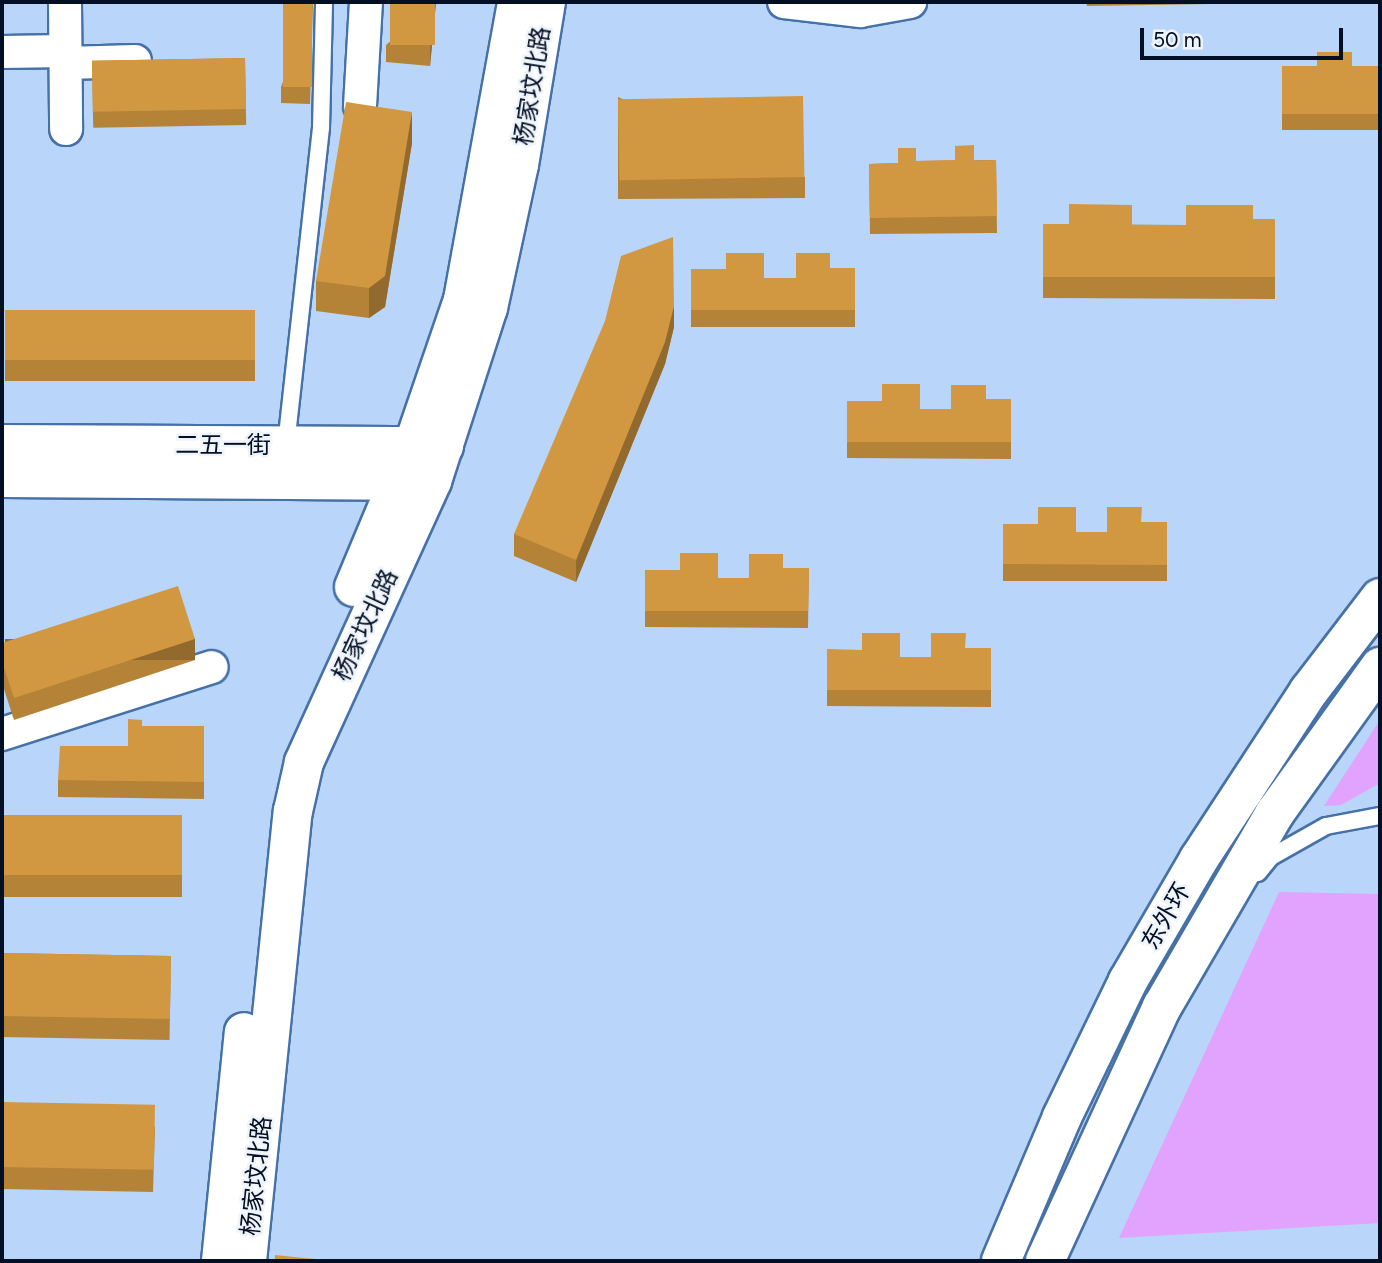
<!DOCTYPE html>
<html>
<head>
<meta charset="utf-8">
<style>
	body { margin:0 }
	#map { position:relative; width:1382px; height:1263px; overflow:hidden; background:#b9d5f9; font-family:Figtree,"Noto Sans SC",sans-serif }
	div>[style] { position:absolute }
	.green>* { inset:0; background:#e1a3fd }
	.roads { filter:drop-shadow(2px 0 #4671a7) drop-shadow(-2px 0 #4671a7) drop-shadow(0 2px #4671a7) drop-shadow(0 -2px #4671a7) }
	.service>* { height:16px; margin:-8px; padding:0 8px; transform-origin:8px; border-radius:8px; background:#fff }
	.minor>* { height:32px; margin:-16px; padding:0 16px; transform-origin:16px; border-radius:16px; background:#fff }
	.tertiary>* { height:38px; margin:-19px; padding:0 19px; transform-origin:19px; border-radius:19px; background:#fff }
	.secondary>* { height:38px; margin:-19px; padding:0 19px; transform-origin:19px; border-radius:19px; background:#fff }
	.trunk>* { height:38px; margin:-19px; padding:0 19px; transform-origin:19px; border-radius:19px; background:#fff }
	.wall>* { inset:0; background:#b58338; transform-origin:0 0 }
	.shaded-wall>* { inset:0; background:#936a2e; transform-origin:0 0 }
	.building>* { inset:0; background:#d29841; transform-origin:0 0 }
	span { translate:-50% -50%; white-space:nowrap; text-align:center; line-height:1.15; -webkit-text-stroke:5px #eff4fa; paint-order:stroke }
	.street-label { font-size:24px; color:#020f24 }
	.frame { position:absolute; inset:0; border:4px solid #020f24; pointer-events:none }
	.scale { position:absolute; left:1140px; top:28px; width:203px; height:32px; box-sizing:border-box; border:4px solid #020f24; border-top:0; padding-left:9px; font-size:21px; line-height:24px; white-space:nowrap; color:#020f24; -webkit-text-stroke:5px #eff4fa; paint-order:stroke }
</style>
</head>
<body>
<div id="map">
	<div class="green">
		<div style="clip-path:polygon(1380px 720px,1380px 783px,1341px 805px,1324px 806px)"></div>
		<div style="clip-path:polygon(1279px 892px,1380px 894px,1380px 1223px,1119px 1238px)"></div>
	</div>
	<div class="roads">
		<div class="service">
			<div style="left:286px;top:445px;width:319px;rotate:-83.7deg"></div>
			<div style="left:321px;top:128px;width:126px;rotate:-88.6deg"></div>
			<div style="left:1258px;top:873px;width:21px;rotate:-51deg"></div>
			<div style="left:1271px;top:857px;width:63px;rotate:-29.4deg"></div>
			<div style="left:1326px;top:826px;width:55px;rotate:-10.5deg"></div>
		</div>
		<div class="minor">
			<div style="left:65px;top:2px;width:127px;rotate:89.5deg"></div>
			<div style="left:784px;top:2px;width:77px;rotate:6.8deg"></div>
			<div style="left:860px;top:11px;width:51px;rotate:-10.2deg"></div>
			<div style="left:2px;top:52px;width:64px;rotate:-0.9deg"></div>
			<div style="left:66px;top:63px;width:69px;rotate:-1.7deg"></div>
			<div style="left:360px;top:106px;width:104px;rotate:-86.7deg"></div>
			<div style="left:2px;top:734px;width:220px;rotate:-17.7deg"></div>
		</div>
		<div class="tertiary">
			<div style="left:2px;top:444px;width:442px;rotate:0.3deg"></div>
			<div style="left:2px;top:478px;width:428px;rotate:0.4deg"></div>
		</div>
		<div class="secondary">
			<div style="left:354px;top:587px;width:153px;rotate:-67.3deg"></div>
			<div style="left:413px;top:446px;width:154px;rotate:-71.1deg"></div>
			<div style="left:463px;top:300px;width:303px;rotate:-79.7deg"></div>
			<div style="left:221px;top:1261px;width:230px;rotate:-84.3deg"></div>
			<div style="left:247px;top:1261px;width:452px;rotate:-84.2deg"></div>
			<div style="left:293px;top:811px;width:50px;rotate:-77.3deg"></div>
			<div style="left:304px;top:762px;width:309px;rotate:-65.5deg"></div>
			<div style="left:432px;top:481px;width:182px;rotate:-72.1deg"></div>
			<div style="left:488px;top:308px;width:146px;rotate:-77.8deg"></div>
			<div style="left:519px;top:165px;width:165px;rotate:-80.6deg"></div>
		</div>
		<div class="trunk">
			<div style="left:1001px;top:1261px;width:156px;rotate:-67deg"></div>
			<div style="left:1062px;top:1117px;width:151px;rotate:-64.1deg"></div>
			<div style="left:1128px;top:981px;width:141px;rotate:-59.8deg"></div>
			<div style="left:1199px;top:859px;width:201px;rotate:-56.8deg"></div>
			<div style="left:1309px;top:691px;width:117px;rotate:-52.6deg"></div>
			<div style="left:1045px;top:1261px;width:280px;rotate:-65.3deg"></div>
			<div style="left:1162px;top:1007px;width:225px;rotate:-59.8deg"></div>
			<div style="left:1275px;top:813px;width:180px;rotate:-54.3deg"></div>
		</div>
	</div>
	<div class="wall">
		<div style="clip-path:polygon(313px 2px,310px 104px,281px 103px,281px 87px)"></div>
		<div style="clip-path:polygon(436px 2px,430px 66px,386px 62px,386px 45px)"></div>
		<div style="clip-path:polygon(1086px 2px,1273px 2px,1273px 3px,1087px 6px)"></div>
		<div style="left:245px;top:58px;width:67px;height:153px;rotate:89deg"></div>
		<div style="left:1282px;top:66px;width:98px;height:64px"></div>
		<div style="clip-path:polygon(618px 97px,805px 177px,805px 198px,618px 199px)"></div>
		<div style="clip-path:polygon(412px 143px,385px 307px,369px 318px,316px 311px,316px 281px)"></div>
		<div style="clip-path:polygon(996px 160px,997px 233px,870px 234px,869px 164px,898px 163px,916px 161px)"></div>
		<div style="clip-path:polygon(1253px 219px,1275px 219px,1275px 299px,1043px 298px,1043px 224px,1186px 225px)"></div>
		<div style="clip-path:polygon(855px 268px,855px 327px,691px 327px,691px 269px,764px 278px,796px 278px)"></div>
		<div style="left:5px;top:310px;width:250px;height:71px"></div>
		<div style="clip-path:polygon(674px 327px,665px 364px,576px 582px,514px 556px,514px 534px)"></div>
		<div style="clip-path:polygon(986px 399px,1011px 399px,1011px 459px,847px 458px,847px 401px,920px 409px,951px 409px)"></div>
		<div style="clip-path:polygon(1142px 522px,1167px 522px,1167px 581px,1003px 581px,1003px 524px,1038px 524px,1076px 532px,1107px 532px)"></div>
		<div style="clip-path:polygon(783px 568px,809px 568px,808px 628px,645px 627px,645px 570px,718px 578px,749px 578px)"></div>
		<div style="clip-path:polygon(2px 643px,195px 660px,14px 720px,2px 683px)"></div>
		<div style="clip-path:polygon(966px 648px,991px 648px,991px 707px,827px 706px,827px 649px,900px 657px,931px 657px)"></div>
		<div style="clip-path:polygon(204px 726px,204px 799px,58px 797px,58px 780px,128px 746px)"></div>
		<div style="left:2px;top:815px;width:180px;height:82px"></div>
		<div style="left:2px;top:953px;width:169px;height:84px;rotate:1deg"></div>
		<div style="clip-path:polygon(2px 1102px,155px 1127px,153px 1192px,2px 1189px)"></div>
	</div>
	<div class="shaded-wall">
		<div style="clip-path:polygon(435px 2px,436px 2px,430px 66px,430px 49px)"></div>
		<div style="clip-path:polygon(412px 112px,412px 143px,385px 307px,369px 318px,369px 288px)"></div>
		<div style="clip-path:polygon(674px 306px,674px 327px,665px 364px,576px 582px,576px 560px)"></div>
		<div style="left:195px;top:639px;width:21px;height:190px;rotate:90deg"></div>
	</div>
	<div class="building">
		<div style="left:283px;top:2px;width:29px;height:85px"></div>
		<div style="left:390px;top:2px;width:45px;height:43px"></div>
		<div style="clip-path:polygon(1317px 52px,1352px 52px,1352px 66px,1380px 66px,1380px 114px,1282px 114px,1282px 66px,1317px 66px)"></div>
		<div style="left:245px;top:58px;width:51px;height:153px;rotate:89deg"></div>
		<div style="left:803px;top:96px;width:81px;height:185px;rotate:89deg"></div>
		<div style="clip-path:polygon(346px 102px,412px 112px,385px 276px,369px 288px,316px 281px)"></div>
		<div style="clip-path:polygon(974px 145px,974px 161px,996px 160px,997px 216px,870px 218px,869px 164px,898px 163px,898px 148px,916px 148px,916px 161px,955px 160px,955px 146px)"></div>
		<div style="clip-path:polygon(1069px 204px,1132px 205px,1132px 225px,1186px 225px,1186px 205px,1253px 205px,1253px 219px,1275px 219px,1275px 277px,1043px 277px,1043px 224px,1069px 224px)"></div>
		<div style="clip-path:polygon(673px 237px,674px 306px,665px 342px,576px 560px,514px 534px,605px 321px,621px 256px)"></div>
		<div style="clip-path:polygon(726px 253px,764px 253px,764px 278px,796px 278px,796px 253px,830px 253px,830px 268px,855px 268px,855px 310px,691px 310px,691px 269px,726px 269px)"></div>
		<div style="left:5px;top:310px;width:250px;height:50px"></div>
		<div style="clip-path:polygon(882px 384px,920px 384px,920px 409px,951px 409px,951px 385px,986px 385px,986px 399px,1011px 399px,1011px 442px,847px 442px,847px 401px,882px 401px)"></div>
		<div style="clip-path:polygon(1038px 507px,1076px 507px,1076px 532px,1107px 532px,1107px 507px,1142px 507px,1141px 522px,1167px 522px,1167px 565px,1003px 564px,1003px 524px,1038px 524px)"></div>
		<div style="clip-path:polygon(680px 553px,718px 553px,718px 578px,749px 578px,749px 554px,783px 554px,783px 568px,809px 568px,808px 611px,645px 611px,645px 570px,680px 570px)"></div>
		<div style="clip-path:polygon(178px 586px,195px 639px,14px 698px,2px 661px,2px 643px)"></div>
		<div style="clip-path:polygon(862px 633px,900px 633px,900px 657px,931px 657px,931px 633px,966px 633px,965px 648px,991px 648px,991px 690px,827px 690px,827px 649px,862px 650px)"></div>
		<div style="clip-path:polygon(128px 719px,142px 720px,142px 726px,204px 726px,204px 782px,58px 780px,60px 746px,128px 746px)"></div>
		<div style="left:2px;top:815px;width:180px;height:60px"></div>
		<div style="left:2px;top:953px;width:169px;height:63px;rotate:1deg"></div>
		<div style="left:2px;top:1102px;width:153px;height:65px;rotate:1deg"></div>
		<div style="clip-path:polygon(275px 1255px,315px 1259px,315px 1261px,275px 1261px)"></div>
	</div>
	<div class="street-label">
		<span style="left:532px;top:86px;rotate:-81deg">杨家坟北路</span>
		<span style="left:223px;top:445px">二五一街</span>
		<span style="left:365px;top:625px;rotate:-65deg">杨家坟北路</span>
		<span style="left:1166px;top:916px;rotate:-60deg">东外环</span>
		<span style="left:256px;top:1176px;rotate:-84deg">杨家坟北路</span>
	</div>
	<div class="frame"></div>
	<div class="scale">50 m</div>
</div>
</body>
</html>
